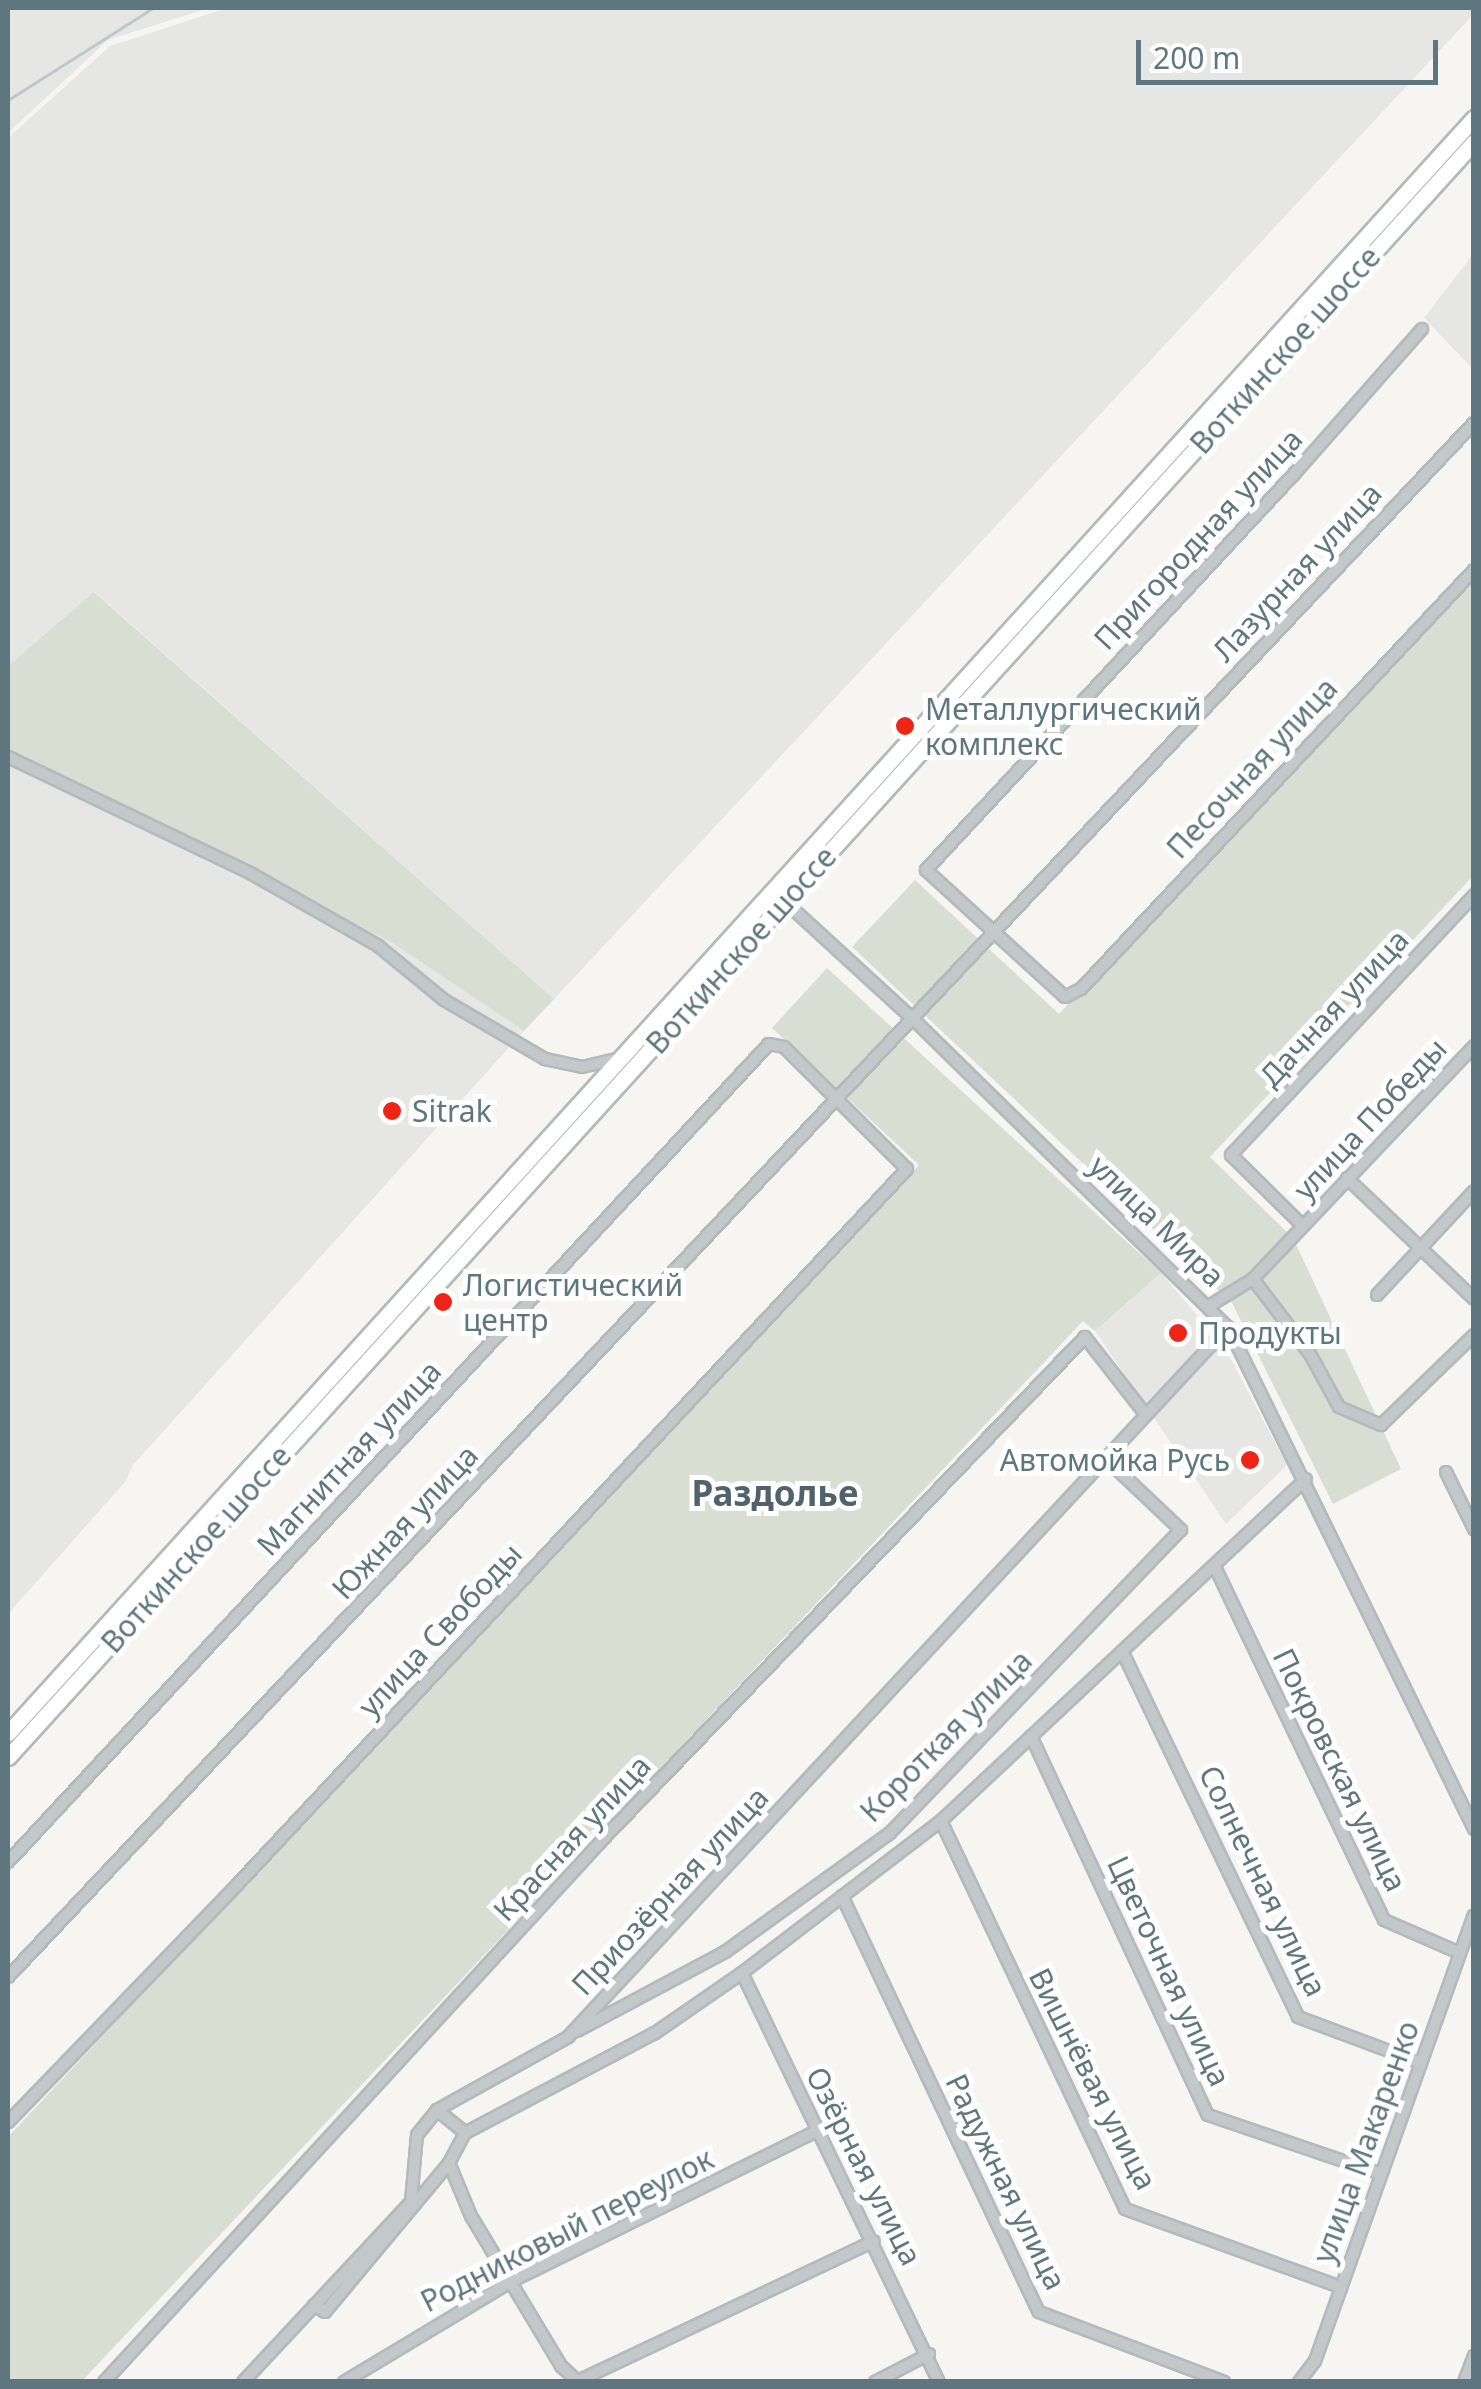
<!DOCTYPE html>
<html>
<head>
<meta charset="utf-8">
<style>
	body { margin:0 }
	#map { position:relative; width:1481px; height:2389px; overflow:hidden; background:#f6f5f1; font-family:"Noto Sans",sans-serif }
	div>[style] { position:absolute }
	.built>* { inset:0; background:#e6e7e5 }
	.green>* { inset:0; background:#d8ded2 }
	.stream>* { height:2.5px; margin:-1.25px; padding:0 1.25px; transform-origin:1.25px; border-radius:1.25px; background:#bacacc }
	.roads { filter:drop-shadow(2px 0 #b3babc) drop-shadow(-2px 0 #b3babc) drop-shadow(0 2px #b3babc) drop-shadow(0 -2px #b3babc) }
	.minor>* { height:10px; margin:-5px; padding:0 5px; transform-origin:5px; border-radius:5px; background:#c3c8ca }
	.primary>* { height:15px; margin:-7.5px; padding:0 7.5px; transform-origin:7.5px; border-radius:7.5px; background:#fff }
	.dots>* { width:28px; height:28px; translate:-50% -50%; box-sizing:border-box; border:5px solid #fff; border-radius:50% }
	span { translate:-50% -50%; white-space:nowrap; text-align:center; line-height:1.15; -webkit-text-stroke:10px #fff; paint-order:stroke }
	.street-label { font-size:30px; color:#5e777f }
	.poi-label { font-size:30px; color:#5e777f }
	.left { translate:0 -50%; text-align:left }
	.right { translate:-100% -50%; text-align:right }
	.quarter-label { font-size:35px; color:#51636a; font-weight:700 }
	.frame { position:absolute; inset:0; border:10px solid #5e777f; pointer-events:none }
	.scale { position:absolute; left:1136px; top:40px; width:302px; height:45px; box-sizing:border-box; border:5px solid #5e777f; border-top:0; padding-left:12px; font-size:30px; line-height:35px; white-space:nowrap; color:#5e777f; -webkit-text-stroke:8px #fff; paint-order:stroke }
</style>
</head>
<body>
<div id="map">
	<div class="built">
		<div style="clip-path:polygon(8px 8px,209px 8px,108px 40px,8px 133px)"></div>
		<div style="clip-path:polygon(227px 8px,1473px 8px,1473px 15px,554px 999px,95px 592px,8px 666px,8px 138px,110px 46px)"></div>
		<div style="clip-path:polygon(1473px 254px,1473px 369px,1424px 318px)"></div>
		<div style="clip-path:polygon(8px 753px,391px 942px,524px 1031px,133px 1465px,125px 1482px,8px 1614px)"></div>
		<div style="clip-path:polygon(1161px 1273px,1225px 1348px,1287px 1465px,1226px 1524px,1095px 1331px)"></div>
	</div>
	<div class="green">
		<div style="clip-path:polygon(1473px 573px,1473px 876px,1210px 1157px,1293px 1238px,1401px 1469px,1333px 1504px,1232px 1303px,852px 947px,915px 880px,1059px 1014px)"></div>
		<div style="clip-path:polygon(94px 592px,554px 999px,524px 1031px,391px 942px,8px 753px,8px 666px)"></div>
		<div style="clip-path:polygon(827px 968px,1161px 1273px,1095px 1331px,1083px 1321px,82px 2381px,8px 2381px,8px 2137px,919px 1165px,772px 1028px)"></div>
	</div>
	<div class="stream">
		<div style="left:8px;top:100px;width:172px;rotate:-32.4deg"></div>
	</div>
	<div class="roads">
		<div class="minor">
			<div style="left:1422px;top:329px;width:192px;rotate:131.4deg"></div>
			<div style="left:1295px;top:473px;width:542px;rotate:132.91deg"></div>
			<div style="left:926px;top:870px;width:188px;rotate:42.4deg"></div>
			<div style="left:1065px;top:997px;width:18px;rotate:-27deg"></div>
			<div style="left:1081px;top:989px;width:574px;rotate:-46.83deg"></div>
			<div style="left:8px;top:757px;width:271px;rotate:25.6deg"></div>
			<div style="left:252px;top:874px;width:144px;rotate:29.6deg"></div>
			<div style="left:377px;top:945px;width:87px;rotate:39.4deg"></div>
			<div style="left:444px;top:1000px;width:117px;rotate:30.3deg"></div>
			<div style="left:545px;top:1059px;width:38px;rotate:12deg"></div>
			<div style="left:582px;top:1067px;width:37px;rotate:-13deg"></div>
			<div style="left:782px;top:899px;width:178px;rotate:42.5deg"></div>
			<div style="left:913px;top:1019px;width:441px;rotate:44.4deg"></div>
			<div style="left:1228px;top:1327px;width:559px;rotate:63.89deg"></div>
			<div style="left:1347px;top:1178px;width:175px;rotate:43.6deg"></div>
			<div style="left:1303px;top:1226px;width:101px;rotate:-135.4deg"></div>
			<div style="left:1231px;top:1155px;width:356px;rotate:-46.9deg"></div>
			<div style="left:1253px;top:1279px;width:94px;rotate:52.8deg"></div>
			<div style="left:1310px;top:1354px;width:60px;rotate:61.3deg"></div>
			<div style="left:1339px;top:1407px;width:46px;rotate:23.2deg"></div>
			<div style="left:1381px;top:1425px;width:129px;rotate:-44.1deg"></div>
			<div style="left:1377px;top:1295px;width:142px;rotate:-47deg"></div>
			<div style="left:1209px;top:1306px;width:52px;rotate:-31.5deg"></div>
			<div style="left:1253px;top:1279px;width:321px;rotate:-46.5deg"></div>
			<div style="left:1446px;top:1472px;width:64px;rotate:63.8deg"></div>
			<div style="left:1215px;top:1567px;width:391px;rotate:64.4deg"></div>
			<div style="left:1384px;top:1920px;width:83px;rotate:23.5deg"></div>
			<div style="left:1123px;top:1653px;width:404px;rotate:64.3deg"></div>
			<div style="left:1298px;top:2017px;width:131px;rotate:20.5deg"></div>
			<div style="left:1031px;top:1736px;width:418px;rotate:65deg"></div>
			<div style="left:1208px;top:2115px;width:183px;rotate:18.8deg"></div>
			<div style="left:941px;top:1821px;width:429px;rotate:64.6deg"></div>
			<div style="left:1125px;top:2209px;width:230px;rotate:19.9deg"></div>
			<div style="left:8px;top:1862px;width:1117px;rotate:-47.07deg"></div>
			<div style="left:769px;top:1044px;width:15px;rotate:11deg"></div>
			<div style="left:784px;top:1047px;width:173px;rotate:44.8deg"></div>
			<div style="left:907px;top:1169px;width:979px;rotate:133.1deg"></div>
			<div style="left:238px;top:1884px;width:331px;rotate:134deg"></div>
			<div style="left:842px;top:1896px;width:460px;rotate:64.7deg"></div>
			<div style="left:1039px;top:2312px;width:198px;rotate:20.7deg"></div>
			<div style="left:742px;top:1973px;width:454px;rotate:64.3deg"></div>
			<div style="left:8px;top:1977px;width:2136px;rotate:-46.67deg"></div>
			<div style="left:577px;top:2031px;width:168px;rotate:-28.1deg"></div>
			<div style="left:725px;top:1952px;width:203px;rotate:-35.8deg"></div>
			<div style="left:890px;top:1833px;width:420px;rotate:-46.2deg"></div>
			<div style="left:1181px;top:1530px;width:102px;rotate:-136.6deg"></div>
			<div style="left:437px;top:2110px;width:36px;rotate:39deg"></div>
			<div style="left:465px;top:2133px;width:215px;rotate:-27.8deg"></div>
			<div style="left:655px;top:2033px;width:106px;rotate:-34.6deg"></div>
			<div style="left:742px;top:1973px;width:250px;rotate:-37.4deg"></div>
			<div style="left:941px;top:1821px;width:500px;rotate:-43.14deg"></div>
			<div style="left:465px;top:2133px;width:34px;rotate:118deg"></div>
			<div style="left:449px;top:2163px;width:57px;rotate:67.5deg"></div>
			<div style="left:471px;top:2216px;width:175px;rotate:59deg"></div>
			<div style="left:561px;top:2366px;width:23px;rotate:43deg"></div>
			<div style="left:314px;top:2305px;width:13px;rotate:32deg"></div>
			<div style="left:325px;top:2312px;width:194px;rotate:-50.2deg"></div>
			<div style="left:578px;top:2381px;width:327px;rotate:-25.3deg"></div>
			<div style="left:104px;top:2382px;width:740px;rotate:-47.41deg"></div>
			<div style="left:605px;top:1837px;width:693px;rotate:-46.17deg"></div>
			<div style="left:1085px;top:1337px;width:99px;rotate:52deg"></div>
			<div style="left:243px;top:2382px;width:246px;rotate:-47deg"></div>
			<div style="left:411px;top:2202px;width:67px;rotate:-84.9deg"></div>
			<div style="left:417px;top:2135px;width:32px;rotate:-51deg"></div>
			<div style="left:437px;top:2110px;width:150px;rotate:-29.1deg"></div>
			<div style="left:568px;top:2037px;width:969px;rotate:-47.09deg"></div>
			<div style="left:344px;top:2382px;width:198px;rotate:-31deg"></div>
			<div style="left:514px;top:2280px;width:338px;rotate:-26.2deg"></div>
			<div style="left:875px;top:2382px;width:61px;rotate:-27.4deg"></div>
			<div style="left:1299px;top:2382px;width:26px;rotate:-53deg"></div>
			<div style="left:1315px;top:2361px;width:473px;rotate:-70.4deg"></div>
			<div style="left:1464px;top:2382px;width:28px;rotate:-69deg"></div>
		</div>
		<div class="primary">
			<div style="left:8px;top:1733px;width:2181px;rotate:-47.77deg"></div>
			<div style="left:8px;top:1757px;width:2181px;rotate:-47.77deg"></div>
		</div>
	</div>
	<div class="dots">
		<div style="left:905px;top:726px;background:#f02317"></div>
		<div style="left:392px;top:1111px;background:#f02317"></div>
		<div style="left:443px;top:1302px;background:#f02317"></div>
		<div style="left:1178px;top:1333px;background:#f02317"></div>
		<div style="left:1250px;top:1460px;background:#f02317"></div>
	</div>
	<div class="street-label">
		<span style="left:1285px;top:350px;rotate:-48deg">Воткинское шоссе</span>
		<span style="left:1198px;top:539px;rotate:-47deg">Пригородная улица</span>
		<span style="left:1297px;top:572px;rotate:-47deg">Лазурная улица</span>
		<span style="left:1252px;top:768px;rotate:-47deg">Песочная улица</span>
		<span style="left:741px;top:950px;rotate:-48deg">Воткинское шоссе</span>
		<span style="left:1334px;top:1008px;rotate:-47deg">Дачная улица</span>
		<span style="left:1370px;top:1119px;rotate:-47deg">улица Победы</span>
		<span style="left:1157px;top:1221px;rotate:44deg">улица Мира</span>
		<span style="left:349px;top:1458px;rotate:-47deg">Магнитная улица</span>
		<span style="left:405px;top:1522px;rotate:-47deg">Южная улица</span>
		<span style="left:196px;top:1549px;rotate:-48deg">Воткинское шоссе</span>
		<span style="left:440px;top:1630px;rotate:-47deg">улица Свободы</span>
		<span style="left:946px;top:1736px;rotate:-45deg">Короткая улица</span>
		<span style="left:1340px;top:1770px;rotate:64deg">Покровская улица</span>
		<span style="left:572px;top:1838px;rotate:-47deg">Красная улица</span>
		<span style="left:1263px;top:1881px;rotate:64deg">Солнечная улица</span>
		<span style="left:670px;top:1891px;rotate:-47deg">Приозёрная улица</span>
		<span style="left:1169px;top:1971px;rotate:65deg">Цветочная улица</span>
		<span style="left:1093px;top:2079px;rotate:63deg">Вишнёвая улица</span>
		<span style="left:1366px;top:2142px;rotate:-70deg">улица Макаренко</span>
		<span style="left:864px;top:2166px;rotate:63deg">Озёрная улица</span>
		<span style="left:1006px;top:2182px;rotate:64deg">Радужная улица</span>
		<span style="left:567px;top:2230px;rotate:-27deg">Родниковый переулок</span>
	</div>
	<div class="poi-label">
		<span class="left" style="left:925px;top:726px">Металлургический<br>комплекс</span>
		<span class="left" style="left:412px;top:1111px">Sitrak</span>
		<span class="left" style="left:463px;top:1302px">Логистический<br>центр</span>
		<span class="left" style="left:1198px;top:1333px">Продукты</span>
		<span class="right" style="left:1230px;top:1460px">Автомойка Русь</span>
	</div>
	<div class="quarter-label">
		<span style="left:775px;top:1493px">Раздолье</span>
	</div>
	<div class="frame"></div>
	<div class="scale">200 m</div>
</div>
</body>
</html>
